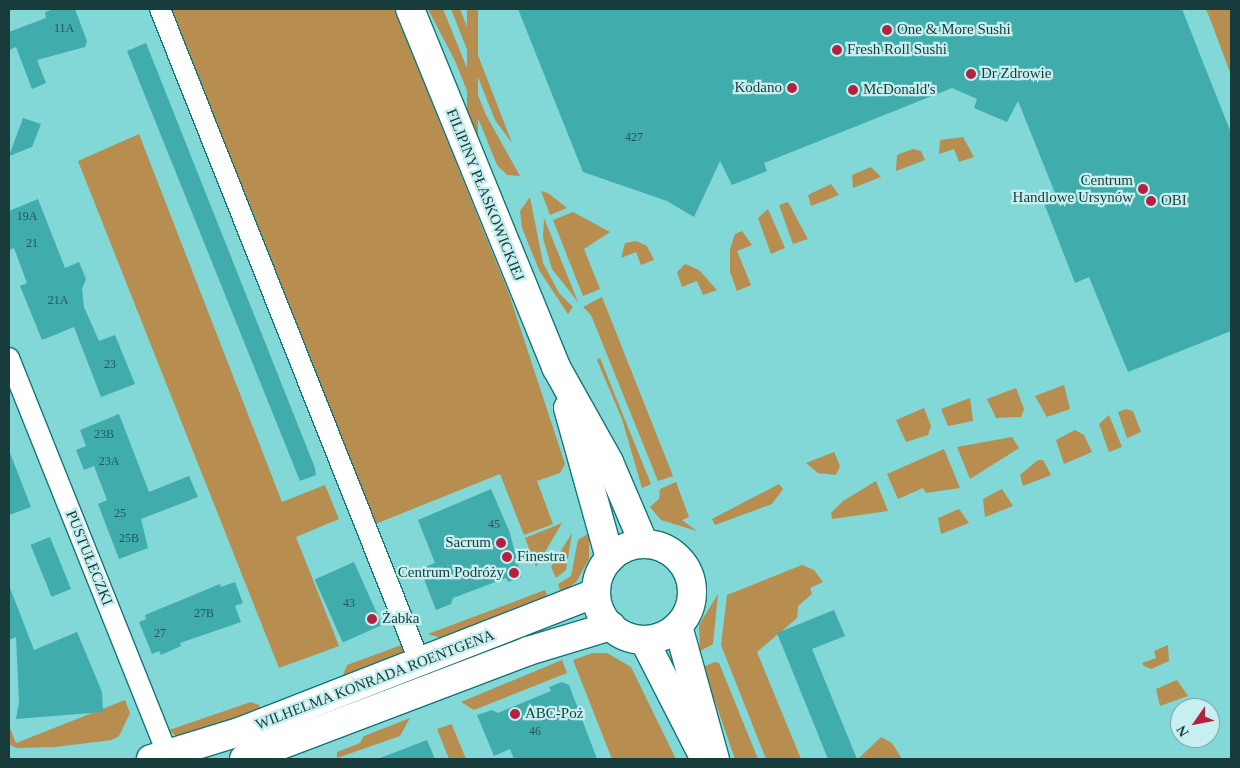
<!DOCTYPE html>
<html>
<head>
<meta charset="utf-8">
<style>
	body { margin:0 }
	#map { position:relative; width:1240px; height:768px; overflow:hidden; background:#82d7d7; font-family:Georgia,serif }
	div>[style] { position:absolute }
	.green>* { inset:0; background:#b78d50; transform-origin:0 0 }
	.building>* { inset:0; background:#40acac; transform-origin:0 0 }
	.roads { filter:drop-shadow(1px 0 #147576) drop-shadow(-1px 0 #147576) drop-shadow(0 1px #147576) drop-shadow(0 -1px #147576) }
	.street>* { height:20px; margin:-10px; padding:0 10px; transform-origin:10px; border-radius:10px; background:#fff }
	.secondary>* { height:28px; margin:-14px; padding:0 14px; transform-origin:14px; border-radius:14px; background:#fff }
	.secondary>.ring { margin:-14px; padding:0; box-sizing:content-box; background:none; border:28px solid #fff; border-radius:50% }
	.dots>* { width:14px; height:14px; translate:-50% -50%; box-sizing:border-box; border:2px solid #c7efef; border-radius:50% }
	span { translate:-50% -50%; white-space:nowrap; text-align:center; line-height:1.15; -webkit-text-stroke:4.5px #c7efef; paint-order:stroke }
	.number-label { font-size:12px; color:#225858 }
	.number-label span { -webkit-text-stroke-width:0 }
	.poi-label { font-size:15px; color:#183c3c }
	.left { translate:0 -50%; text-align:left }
	.right { translate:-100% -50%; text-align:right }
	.street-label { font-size:15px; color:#183c3c }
	.frame { position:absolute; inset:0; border:10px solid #183c3c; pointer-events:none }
	.north { position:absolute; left:1170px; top:698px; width:50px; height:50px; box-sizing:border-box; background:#c7efef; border:1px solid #81a7a7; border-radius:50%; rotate:237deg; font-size:14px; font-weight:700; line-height:20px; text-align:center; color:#183c3c }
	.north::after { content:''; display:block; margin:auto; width:18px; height:22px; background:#b52241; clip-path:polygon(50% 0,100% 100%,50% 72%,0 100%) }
</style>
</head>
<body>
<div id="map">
	<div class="green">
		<div style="clip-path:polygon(168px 9px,394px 9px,509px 294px,565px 464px,560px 473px,537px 481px,553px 524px,524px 535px,500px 474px,373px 525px)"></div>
		<div style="clip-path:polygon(428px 9px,443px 9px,486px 115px,520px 176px,507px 175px,497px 165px,455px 61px)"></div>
		<div style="clip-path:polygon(451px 9px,460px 9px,512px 143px,495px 120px)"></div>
		<div style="left:467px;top:9px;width:11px;height:174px"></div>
		<div style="clip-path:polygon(1206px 9px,1231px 9px,1231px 75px,1210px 19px)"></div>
		<div style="clip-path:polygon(139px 134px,282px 502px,325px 485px,339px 519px,296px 537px,339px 646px,279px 668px,78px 161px)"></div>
		<div style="clip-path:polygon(963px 137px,974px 157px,959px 162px,954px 149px,939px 154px,940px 140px)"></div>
		<div style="clip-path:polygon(913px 149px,921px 151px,925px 160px,896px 171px,897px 155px)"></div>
		<div style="clip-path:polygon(871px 167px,881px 177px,853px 188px,852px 175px)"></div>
		<div style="clip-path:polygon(831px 184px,839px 195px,811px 206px,808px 195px)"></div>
		<div style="clip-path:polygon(541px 191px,548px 193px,567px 208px,550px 215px)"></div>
		<div style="clip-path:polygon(530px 197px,543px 263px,559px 293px,573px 307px,568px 314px,539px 270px,522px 228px,520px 211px)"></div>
		<div style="clip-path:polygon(788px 202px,808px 239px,793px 244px,779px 205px)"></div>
		<div style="clip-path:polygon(768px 209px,785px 248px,771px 254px,758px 218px)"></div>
		<div style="clip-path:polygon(573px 212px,610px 232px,584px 249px,600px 289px,583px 296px,553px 220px)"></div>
		<div style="clip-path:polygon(544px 218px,578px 302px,552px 269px,543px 238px)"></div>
		<div style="clip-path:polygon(742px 231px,752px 245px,737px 251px,751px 285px,737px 291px,730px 272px,730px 249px,735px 234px)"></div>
		<div style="clip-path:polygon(636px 241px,647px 246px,654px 260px,641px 265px,636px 252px,621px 258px,625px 243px)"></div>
		<div style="clip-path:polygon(685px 264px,699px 270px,717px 290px,703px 295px,697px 281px,682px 287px,677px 272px)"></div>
		<div style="clip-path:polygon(602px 297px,673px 476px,658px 481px,591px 315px,583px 307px)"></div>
		<div style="clip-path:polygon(600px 358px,651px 484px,642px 488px,622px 419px,597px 360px)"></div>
		<div style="clip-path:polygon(1064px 385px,1070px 409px,1047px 417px,1035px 396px)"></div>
		<div style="clip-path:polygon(1016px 388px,1024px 409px,1021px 417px,996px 418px,987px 399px)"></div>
		<div style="clip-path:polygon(970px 398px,973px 421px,948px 426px,941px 409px)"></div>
		<div style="clip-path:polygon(924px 408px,931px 426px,928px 435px,906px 442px,896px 420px)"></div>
		<div style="clip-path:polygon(1126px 409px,1133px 411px,1141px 432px,1127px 438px,1118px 412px)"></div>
		<div style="clip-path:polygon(1109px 415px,1122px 447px,1109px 452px,1099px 424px)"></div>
		<div style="clip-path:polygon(1075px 430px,1084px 435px,1092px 452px,1064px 464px,1056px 440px)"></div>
		<div style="clip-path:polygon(1012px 437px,1019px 448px,970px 479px,957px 447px)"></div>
		<div style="clip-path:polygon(944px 449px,960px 488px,926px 493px,923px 488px,898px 499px,887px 474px)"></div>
		<div style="clip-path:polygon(834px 452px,840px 466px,836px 475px,818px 473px,806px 463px)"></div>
		<div style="clip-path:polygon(1038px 460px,1043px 460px,1051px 475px,1023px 486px,1020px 475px)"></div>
		<div style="clip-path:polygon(876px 481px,888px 511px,832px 519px,831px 513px,843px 501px)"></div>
		<div style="clip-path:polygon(676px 482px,689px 517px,682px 520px,697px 531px,661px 520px,650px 507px,659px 499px,660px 489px)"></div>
		<div style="clip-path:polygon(779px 484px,783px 489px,772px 504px,715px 525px,712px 519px)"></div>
		<div style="clip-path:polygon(1002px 489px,1013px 506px,985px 517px,983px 499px)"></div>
		<div style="clip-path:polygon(959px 509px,969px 523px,941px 534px,938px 518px)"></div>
		<div style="clip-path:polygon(562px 523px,536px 567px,525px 538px)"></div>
		<div style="clip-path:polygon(572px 533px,566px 570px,556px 578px,551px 567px)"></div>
		<div style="clip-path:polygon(589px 533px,589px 559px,576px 582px,561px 594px,558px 584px,571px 576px,578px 540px)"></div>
		<div style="clip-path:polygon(802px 565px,814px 570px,823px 582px,810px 588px,812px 594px,798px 606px,797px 618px,757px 652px,801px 759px,766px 759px,721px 645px,727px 595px)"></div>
		<div style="clip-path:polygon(545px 590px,549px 600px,447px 640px,428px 634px)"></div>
		<div style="clip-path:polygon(718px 594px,713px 644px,700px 651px,699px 625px)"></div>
		<div style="clip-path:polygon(407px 643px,405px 655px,340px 683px,347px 665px)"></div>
		<div style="clip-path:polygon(1168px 645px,1169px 661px,1151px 669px,1144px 666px,1142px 663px,1156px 658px,1154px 651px)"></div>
		<div style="clip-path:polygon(592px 653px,607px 653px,631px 667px,676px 759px,612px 759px,573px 660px)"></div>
		<div style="clip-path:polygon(562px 660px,567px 673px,474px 710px,461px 702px)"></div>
		<div style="clip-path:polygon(715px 662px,719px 663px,758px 759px,735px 759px,703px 667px)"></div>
		<div style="clip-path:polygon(1177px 680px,1188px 696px,1160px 706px,1156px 689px)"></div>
		<div style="clip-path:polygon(125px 700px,130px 713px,119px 736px,112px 740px,55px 747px,16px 748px,9px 744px,9px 726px,16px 743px)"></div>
		<div style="clip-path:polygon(251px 702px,259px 705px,262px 712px,178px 738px,169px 730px)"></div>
		<div style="clip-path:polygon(410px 718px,400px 736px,337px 758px,337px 752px,360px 743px,364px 736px)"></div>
		<div style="clip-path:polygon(452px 724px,452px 725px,466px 759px,449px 759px,437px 729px)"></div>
		<div style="clip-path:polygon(881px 737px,892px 743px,902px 759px,858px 759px)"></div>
	</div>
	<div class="building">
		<div style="clip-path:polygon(54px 9px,75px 9px,87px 41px,85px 47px,37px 60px,46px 83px,32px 89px,16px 47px,9px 50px,9px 32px,46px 18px,45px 12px)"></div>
		<div style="clip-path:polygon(518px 9px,1182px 9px,1231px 133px,1231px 331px,1128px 372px,1089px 277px,1075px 283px,1042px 198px,1055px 193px,1018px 101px,1007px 122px,974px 108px,977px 99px,952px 88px,764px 163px,767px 171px,732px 185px,720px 161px,694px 217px,667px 201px,583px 172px)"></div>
		<div style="clip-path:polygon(146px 43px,315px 468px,316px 475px,300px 481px,127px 51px)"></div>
		<div style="clip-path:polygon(23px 118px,41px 124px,32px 147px,9px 156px)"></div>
		<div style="clip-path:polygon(38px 199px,65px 268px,79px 262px,86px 279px,82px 289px,84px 307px,99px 341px,115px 335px,135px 384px,101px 397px,74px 327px,42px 340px,20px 286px,27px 283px,14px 248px,9px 250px,9px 211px)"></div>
		<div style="clip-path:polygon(119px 414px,149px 492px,189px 476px,198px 497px,141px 519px,148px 548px,119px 559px,98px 504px,107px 500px,94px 466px,84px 470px,76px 450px,86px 446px,80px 430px)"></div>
		<div style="clip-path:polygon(10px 453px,31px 507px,9px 515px,9px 454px)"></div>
		<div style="clip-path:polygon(491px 489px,510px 533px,521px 577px,508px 582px,506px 578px,453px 598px,451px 604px,436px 610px,420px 569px,435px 563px,418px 520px)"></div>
		<div style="left:50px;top:537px;width:56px;height:21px;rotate:68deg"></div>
		<div style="left:354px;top:562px;width:69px;height:43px;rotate:66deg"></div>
		<div style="clip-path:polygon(235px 582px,243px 603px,235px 606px,241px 622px,180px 643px,181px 646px,161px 655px,159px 651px,152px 654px,139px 622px,146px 619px,145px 615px,220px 584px,221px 587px)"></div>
		<div style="clip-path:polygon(10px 588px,34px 650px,77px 632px,102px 692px,103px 712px,16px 719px,19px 702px,16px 637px,9px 640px)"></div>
		<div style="clip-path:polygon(834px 610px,845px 636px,812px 649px,857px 759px,828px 759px,777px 633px)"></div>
		<div style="clip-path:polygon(562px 682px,569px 685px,597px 759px,514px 759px,510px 749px,494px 756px,477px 715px,492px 710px,498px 713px,551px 691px,549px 687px)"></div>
		<div style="clip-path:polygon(427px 740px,435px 759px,380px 759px,380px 758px)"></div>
	</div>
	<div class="roads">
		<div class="street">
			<div style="left:160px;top:9px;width:704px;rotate:68.32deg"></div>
			<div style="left:9px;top:358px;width:432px;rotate:68.2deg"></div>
		</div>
		<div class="secondary">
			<div style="left:410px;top:9px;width:387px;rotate:67.8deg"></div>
			<div style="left:556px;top:367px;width:109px;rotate:60.8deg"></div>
			<div style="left:609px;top:462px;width:89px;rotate:66.9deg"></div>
			<div style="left:568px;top:408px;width:156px;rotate:74.4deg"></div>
			<div class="ring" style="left:596px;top:544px;width:68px;height:68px"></div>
			<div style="left:678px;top:626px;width:138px;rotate:74.5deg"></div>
			<div style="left:644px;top:640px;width:134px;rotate:62.9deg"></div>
			<div style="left:151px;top:759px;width:92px;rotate:-17.1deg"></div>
			<div style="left:239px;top:732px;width:383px;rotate:-21.3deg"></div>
			<div style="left:244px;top:759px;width:304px;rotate:-20.8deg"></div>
			<div style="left:528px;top:651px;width:87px;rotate:-16.8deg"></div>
		</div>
	</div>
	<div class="dots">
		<div style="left:887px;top:30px;background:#b52241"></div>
		<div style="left:837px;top:50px;background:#b52241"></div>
		<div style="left:971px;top:74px;background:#b52241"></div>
		<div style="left:792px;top:88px;background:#b52241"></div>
		<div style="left:853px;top:90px;background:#b52241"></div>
		<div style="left:1143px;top:189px;background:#b52241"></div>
		<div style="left:1151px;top:201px;background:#b52241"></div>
		<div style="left:501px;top:543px;background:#b52241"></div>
		<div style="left:507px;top:557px;background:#b52241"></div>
		<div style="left:514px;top:573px;background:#b52241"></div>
		<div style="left:372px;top:619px;background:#b52241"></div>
		<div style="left:515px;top:714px;background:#b52241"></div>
	</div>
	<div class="number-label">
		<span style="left:64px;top:29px">11A</span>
		<span style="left:634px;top:138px">427</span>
		<span style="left:27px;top:217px">19A</span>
		<span style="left:32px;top:244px">21</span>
		<span style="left:58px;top:301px">21A</span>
		<span style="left:110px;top:365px">23</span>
		<span style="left:104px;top:435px">23B</span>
		<span style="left:109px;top:462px">23A</span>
		<span style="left:120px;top:514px">25</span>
		<span style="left:494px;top:525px">45</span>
		<span style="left:129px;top:539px">25B</span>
		<span style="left:349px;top:604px">43</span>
		<span style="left:204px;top:614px">27B</span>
		<span style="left:160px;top:634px">27</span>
		<span style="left:535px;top:732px">46</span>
	</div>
	<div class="poi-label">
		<span class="left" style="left:897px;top:30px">One &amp; More Sushi</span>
		<span class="left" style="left:847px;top:50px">Fresh Roll Sushi</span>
		<span class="left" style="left:981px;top:74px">Dr Zdrowie</span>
		<span class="right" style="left:782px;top:88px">Kodano</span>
		<span class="left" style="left:863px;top:90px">McDonald's</span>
		<span class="right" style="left:1133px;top:189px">Centrum<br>Handlowe Ursynów</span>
		<span class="left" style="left:1161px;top:201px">OBI</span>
		<span class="right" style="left:491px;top:543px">Sacrum</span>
		<span class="left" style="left:517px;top:557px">Finestra</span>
		<span class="right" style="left:504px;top:573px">Centrum Podróży</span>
		<span class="left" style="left:382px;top:619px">Żabka</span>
		<span class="left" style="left:525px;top:714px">ABC-Poż</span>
	</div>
	<div class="street-label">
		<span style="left:485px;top:195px;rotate:68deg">FILIPINY PŁASKOWICKIEJ</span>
		<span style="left:89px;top:558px;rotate:68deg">PUSTUŁECZKI</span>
		<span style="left:375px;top:680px;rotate:-21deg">WILHELMA KONRADA ROENTGENA</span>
	</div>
	<div class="frame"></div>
	<div class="north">N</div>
</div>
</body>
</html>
